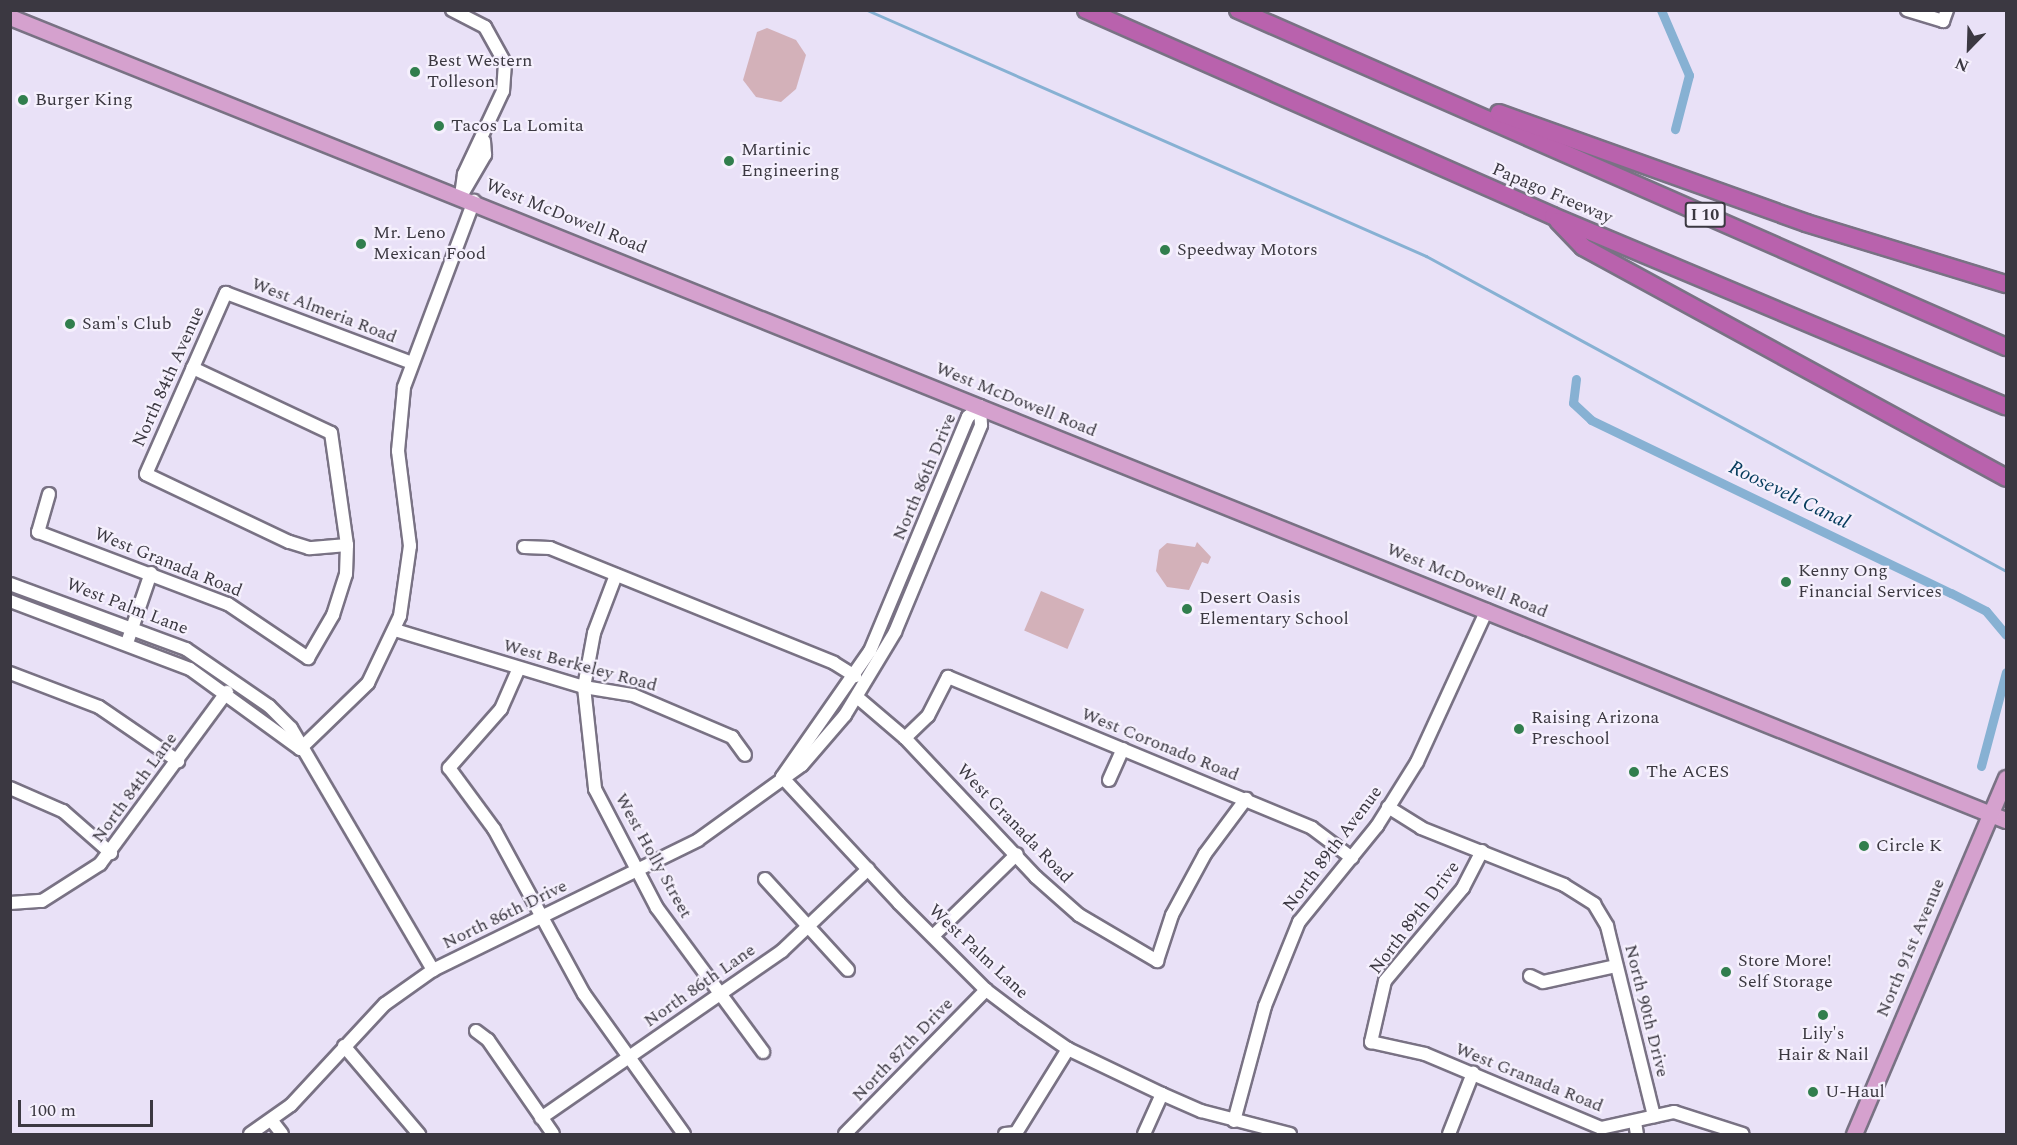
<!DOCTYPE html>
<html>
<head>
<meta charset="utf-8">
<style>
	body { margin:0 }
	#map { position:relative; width:2017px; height:1145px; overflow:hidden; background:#e9e1f7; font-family:Spectral,serif }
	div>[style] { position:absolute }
	.green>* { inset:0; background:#d3b1b9; transform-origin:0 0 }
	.stream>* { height:3px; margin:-1.5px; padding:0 1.5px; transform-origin:1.5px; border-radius:1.5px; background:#87b1d3 }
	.canal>* { height:9px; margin:-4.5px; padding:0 4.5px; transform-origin:4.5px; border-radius:4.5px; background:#87b1d3 }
	.roads { filter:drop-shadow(2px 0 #797284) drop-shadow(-2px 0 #797284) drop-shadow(0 2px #797284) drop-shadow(0 -2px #797284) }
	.minor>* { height:12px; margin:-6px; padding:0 6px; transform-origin:6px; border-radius:6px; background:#fff }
	.major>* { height:15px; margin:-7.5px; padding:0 7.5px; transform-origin:7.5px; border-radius:7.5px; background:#d5a1ce }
	.highway>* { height:16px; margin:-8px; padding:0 8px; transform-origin:8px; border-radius:8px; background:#b962ad }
	.dots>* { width:16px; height:16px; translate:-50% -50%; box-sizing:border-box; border:3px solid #f5f0fd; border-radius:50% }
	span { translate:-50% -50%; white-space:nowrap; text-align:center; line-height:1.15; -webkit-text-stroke:4.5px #f5f0fd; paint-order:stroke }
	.shield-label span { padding:2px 4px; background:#f5f0fd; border:2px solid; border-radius:4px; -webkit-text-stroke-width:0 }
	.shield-label { font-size:16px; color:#3b3841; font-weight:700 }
	.poi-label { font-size:18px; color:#3b3841 }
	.left { translate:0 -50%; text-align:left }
	.street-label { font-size:18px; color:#3b3841 }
	.water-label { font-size:20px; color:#053b5c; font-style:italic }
	.frame { position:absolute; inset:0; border:12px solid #3b3841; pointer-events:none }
	.north { position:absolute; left:1939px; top:18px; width:60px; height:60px; -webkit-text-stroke:4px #f5f0fd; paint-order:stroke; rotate:203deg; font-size:16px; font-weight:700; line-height:24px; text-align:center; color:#3b3841 }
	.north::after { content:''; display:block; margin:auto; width:21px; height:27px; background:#3b3841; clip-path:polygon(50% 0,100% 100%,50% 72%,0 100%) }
	.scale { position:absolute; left:18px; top:1100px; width:135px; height:27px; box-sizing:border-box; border:3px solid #3b3841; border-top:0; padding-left:8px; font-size:18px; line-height:21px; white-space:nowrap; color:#3b3841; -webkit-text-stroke:4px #f5f0fd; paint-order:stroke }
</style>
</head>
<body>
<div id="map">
	<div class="green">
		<div style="clip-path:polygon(767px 28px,796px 40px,806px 55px,796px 89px,781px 102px,756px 97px,743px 80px,757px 32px)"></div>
		<div style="clip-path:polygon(1197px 542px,1211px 557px,1208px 564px,1202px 562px,1189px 590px,1167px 587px,1156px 571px,1159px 550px,1167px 543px,1195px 547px)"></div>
		<div style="left:1041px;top:591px;width:47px;height:43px;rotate:23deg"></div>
	</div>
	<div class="stream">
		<div style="left:867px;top:10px;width:611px;rotate:23.75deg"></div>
		<div style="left:1426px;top:256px;width:660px;rotate:28.51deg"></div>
	</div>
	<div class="canal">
		<div style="left:1661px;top:10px;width:71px;rotate:66.7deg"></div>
		<div style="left:1689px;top:75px;width:56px;rotate:104.5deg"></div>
		<div style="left:1576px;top:379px;width:24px;rotate:97deg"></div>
		<div style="left:1573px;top:403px;width:25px;rotate:43deg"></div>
		<div style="left:1591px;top:420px;width:399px;rotate:25.7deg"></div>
		<div style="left:1951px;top:593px;width:39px;rotate:27deg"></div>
		<div style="left:1986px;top:611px;width:31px;rotate:50deg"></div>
		<div style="left:1981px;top:766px;width:97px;rotate:-75.1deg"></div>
	</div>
	<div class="roads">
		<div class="minor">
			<div style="left:452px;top:10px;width:37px;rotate:27deg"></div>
			<div style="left:485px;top:27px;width:41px;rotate:60.9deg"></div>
			<div style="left:505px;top:63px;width:28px;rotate:94deg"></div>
			<div style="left:503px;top:91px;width:92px;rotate:115.2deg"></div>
			<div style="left:464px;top:174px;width:22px;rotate:98deg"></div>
			<div style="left:1907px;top:10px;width:38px;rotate:17deg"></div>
			<div style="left:1943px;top:21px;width:12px;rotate:-70deg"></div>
			<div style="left:461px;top:196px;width:48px;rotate:-59.7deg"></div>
			<div style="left:485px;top:155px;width:14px;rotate:-94deg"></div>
			<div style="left:49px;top:494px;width:40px;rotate:106deg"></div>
			<div style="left:38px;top:532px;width:203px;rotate:20.8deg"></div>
			<div style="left:228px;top:604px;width:97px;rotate:34deg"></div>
			<div style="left:308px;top:658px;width:50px;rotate:-59.8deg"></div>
			<div style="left:333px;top:615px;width:43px;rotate:-72.4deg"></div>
			<div style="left:346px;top:574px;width:29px;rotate:-88deg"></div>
			<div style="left:347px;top:545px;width:113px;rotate:-98.1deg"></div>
			<div style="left:331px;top:433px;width:153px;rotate:-154.8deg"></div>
			<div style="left:347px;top:545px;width:38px;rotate:175deg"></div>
			<div style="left:309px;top:548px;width:21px;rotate:-163deg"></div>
			<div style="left:289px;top:542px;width:158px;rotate:-154.6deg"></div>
			<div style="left:146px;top:474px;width:198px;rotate:-66.2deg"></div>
			<div style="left:226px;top:293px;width:197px;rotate:20.6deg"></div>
			<div style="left:524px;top:547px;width:26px;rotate:2deg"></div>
			<div style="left:550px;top:548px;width:306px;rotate:22deg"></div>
			<div style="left:834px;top:663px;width:25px;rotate:32deg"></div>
			<div style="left:616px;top:575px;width:62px;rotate:110.8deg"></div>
			<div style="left:594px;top:633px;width:55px;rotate:100.5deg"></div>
			<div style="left:584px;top:687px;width:103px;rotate:83.8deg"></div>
			<div style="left:595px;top:789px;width:134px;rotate:62.5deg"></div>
			<div style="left:657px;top:908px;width:179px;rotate:53.6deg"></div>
			<div style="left:10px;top:584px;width:188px;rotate:20.3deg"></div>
			<div style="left:186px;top:649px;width:101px;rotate:34.5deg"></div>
			<div style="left:269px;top:706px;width:31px;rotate:45deg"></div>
			<div style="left:291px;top:728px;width:281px;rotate:59.6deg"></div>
			<div style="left:10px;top:601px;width:192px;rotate:20.7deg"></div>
			<div style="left:190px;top:669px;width:136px;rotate:36deg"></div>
			<div style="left:395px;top:630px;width:197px;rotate:16.8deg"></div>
			<div style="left:584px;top:687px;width:50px;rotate:9.3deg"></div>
			<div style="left:633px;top:695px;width:108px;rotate:23deg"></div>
			<div style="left:732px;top:737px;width:22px;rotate:54deg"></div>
			<div style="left:127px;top:643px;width:74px;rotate:-71.1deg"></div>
			<div style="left:519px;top:668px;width:45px;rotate:113.7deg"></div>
			<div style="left:501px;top:709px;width:79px;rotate:131.4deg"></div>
			<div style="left:449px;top:768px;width:76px;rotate:53.6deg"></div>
			<div style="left:494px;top:829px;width:188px;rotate:61.4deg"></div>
			<div style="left:584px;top:994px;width:172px;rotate:54.5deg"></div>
			<div style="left:10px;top:673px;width:95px;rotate:20.9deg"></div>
			<div style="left:99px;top:707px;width:96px;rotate:34.4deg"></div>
			<div style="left:857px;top:697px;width:63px;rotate:40.5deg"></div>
			<div style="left:905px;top:738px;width:191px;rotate:46.7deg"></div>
			<div style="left:1036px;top:877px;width:57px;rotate:41.5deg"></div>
			<div style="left:1079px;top:915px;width:91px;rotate:30.5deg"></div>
			<div style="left:1157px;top:961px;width:48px;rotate:-71.9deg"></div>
			<div style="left:1172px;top:915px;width:69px;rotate:-61.6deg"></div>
			<div style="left:1205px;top:854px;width:69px;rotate:-53.3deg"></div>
			<div style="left:905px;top:738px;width:32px;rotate:-44deg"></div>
			<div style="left:928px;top:716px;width:44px;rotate:-62.9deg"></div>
			<div style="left:948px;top:677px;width:394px;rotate:22.5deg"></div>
			<div style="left:1312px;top:828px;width:50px;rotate:36.9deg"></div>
			<div style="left:300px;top:749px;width:95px;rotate:-44.1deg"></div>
			<div style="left:368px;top:683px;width:74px;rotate:-64.5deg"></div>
			<div style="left:400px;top:616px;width:71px;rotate:-81.9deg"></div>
			<div style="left:410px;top:546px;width:96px;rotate:-97.2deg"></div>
			<div style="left:398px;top:451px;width:64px;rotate:-84.6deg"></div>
			<div style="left:404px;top:387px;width:199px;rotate:-69.4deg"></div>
			<div style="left:782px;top:777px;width:172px;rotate:47.1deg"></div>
			<div style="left:899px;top:903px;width:123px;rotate:45deg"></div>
			<div style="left:986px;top:990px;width:46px;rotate:37.1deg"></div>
			<div style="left:1023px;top:1018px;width:55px;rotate:34.6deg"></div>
			<div style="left:1068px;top:1049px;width:104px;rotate:25.6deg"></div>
			<div style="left:1162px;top:1094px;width:43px;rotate:23.6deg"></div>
			<div style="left:1201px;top:1111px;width:92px;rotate:14.5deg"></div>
			<div style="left:782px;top:777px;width:154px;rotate:-55.1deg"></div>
			<div style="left:870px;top:651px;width:254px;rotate:-67.3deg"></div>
			<div style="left:968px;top:417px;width:16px;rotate:-43deg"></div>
			<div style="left:1109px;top:780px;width:34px;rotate:-66deg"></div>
			<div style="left:10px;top:788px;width:58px;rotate:23.5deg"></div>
			<div style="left:63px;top:811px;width:64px;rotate:41.2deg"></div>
			<div style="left:1388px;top:807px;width:39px;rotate:32deg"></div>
			<div style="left:1421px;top:828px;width:154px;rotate:21.7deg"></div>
			<div style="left:1564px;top:885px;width:36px;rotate:32deg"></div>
			<div style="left:1594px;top:904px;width:26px;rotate:59deg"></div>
			<div style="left:1607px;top:926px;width:196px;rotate:76.1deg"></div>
			<div style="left:1482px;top:851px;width:42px;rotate:117.2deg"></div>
			<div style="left:1463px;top:888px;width:121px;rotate:130deg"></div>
			<div style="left:1385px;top:981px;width:63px;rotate:102.9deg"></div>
			<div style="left:1371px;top:1042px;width:55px;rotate:12.5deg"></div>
			<div style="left:1425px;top:1054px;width:191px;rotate:22.8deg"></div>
			<div style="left:1601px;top:1128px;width:75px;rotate:-12.4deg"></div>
			<div style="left:1674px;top:1112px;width:72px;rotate:17.7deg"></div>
			<div style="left:765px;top:879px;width:123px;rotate:47.6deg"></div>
			<div style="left:10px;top:903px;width:32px;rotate:-4deg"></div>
			<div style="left:42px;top:901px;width:69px;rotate:-32.5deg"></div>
			<div style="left:100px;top:864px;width:214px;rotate:-53.6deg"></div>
			<div style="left:933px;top:936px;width:117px;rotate:-44.3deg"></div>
			<div style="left:1530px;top:976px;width:14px;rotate:25deg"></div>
			<div style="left:1543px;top:982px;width:75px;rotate:-12.4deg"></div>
			<div style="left:476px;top:1031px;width:15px;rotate:37deg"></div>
			<div style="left:488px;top:1040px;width:114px;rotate:55.3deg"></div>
			<div style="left:344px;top:1046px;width:116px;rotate:49.6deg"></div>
			<div style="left:541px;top:1118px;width:293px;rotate:-34.7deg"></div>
			<div style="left:782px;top:951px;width:119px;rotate:-43.6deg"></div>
			<div style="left:272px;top:1121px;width:16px;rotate:52deg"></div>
			<div style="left:1234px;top:1121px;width:119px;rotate:-74.9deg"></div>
			<div style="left:1265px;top:1006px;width:91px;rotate:-68deg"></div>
			<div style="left:1299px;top:922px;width:124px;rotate:-50.9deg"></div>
			<div style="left:1377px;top:826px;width:75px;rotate:-58deg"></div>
			<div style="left:1417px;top:762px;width:167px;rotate:-65.3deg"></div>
			<div style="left:1635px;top:1122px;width:12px;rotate:81deg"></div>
			<div style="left:250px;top:1134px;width:50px;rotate:-35.3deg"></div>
			<div style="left:291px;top:1105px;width:138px;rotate:-47.1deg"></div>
			<div style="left:385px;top:1004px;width:59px;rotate:-35.3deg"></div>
			<div style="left:433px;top:970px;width:295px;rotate:-26.1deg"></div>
			<div style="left:698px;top:840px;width:128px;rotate:-35.8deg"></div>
			<div style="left:802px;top:765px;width:66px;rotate:-49.3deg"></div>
			<div style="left:845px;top:715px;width:97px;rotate:-58.9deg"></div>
			<div style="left:895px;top:632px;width:224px;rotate:-67.4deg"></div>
			<div style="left:981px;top:425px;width:19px;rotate:-93deg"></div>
			<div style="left:845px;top:1134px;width:202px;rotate:-45.6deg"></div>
			<div style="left:1005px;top:1134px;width:11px;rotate:-5deg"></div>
			<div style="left:1016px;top:1133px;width:99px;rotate:-58.2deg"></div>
			<div style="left:1144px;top:1134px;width:44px;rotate:-65.8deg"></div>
			<div style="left:1449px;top:1134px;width:66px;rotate:-68.5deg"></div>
		</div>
		<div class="major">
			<div style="left:10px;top:17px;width:2151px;rotate:21.92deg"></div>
			<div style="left:1854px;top:1134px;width:387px;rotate:-66.9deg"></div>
		</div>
		<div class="highway">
			<div style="left:1086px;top:10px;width:510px;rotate:23.8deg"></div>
			<div style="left:1553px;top:216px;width:491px;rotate:22.8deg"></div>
			<div style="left:1238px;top:10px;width:839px;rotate:23.69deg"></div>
			<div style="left:1499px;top:113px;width:326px;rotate:19.7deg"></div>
			<div style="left:1806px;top:223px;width:209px;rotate:17deg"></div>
			<div style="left:1558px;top:221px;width:36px;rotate:46deg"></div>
			<div style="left:1583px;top:247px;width:482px;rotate:28.6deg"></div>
		</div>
	</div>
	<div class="dots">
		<div style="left:415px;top:72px;background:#317e4d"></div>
		<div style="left:23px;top:100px;background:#317e4d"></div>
		<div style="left:439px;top:126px;background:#317e4d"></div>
		<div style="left:729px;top:161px;background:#317e4d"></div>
		<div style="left:361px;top:244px;background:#317e4d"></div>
		<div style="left:1165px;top:250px;background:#317e4d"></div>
		<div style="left:70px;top:324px;background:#317e4d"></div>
		<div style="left:1786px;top:582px;background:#317e4d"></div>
		<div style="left:1187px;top:609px;background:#317e4d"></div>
		<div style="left:1519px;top:729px;background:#317e4d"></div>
		<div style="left:1634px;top:772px;background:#317e4d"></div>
		<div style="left:1864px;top:846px;background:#317e4d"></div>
		<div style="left:1726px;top:972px;background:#317e4d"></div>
		<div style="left:1823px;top:1015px;background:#317e4d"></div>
		<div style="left:1813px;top:1092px;background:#317e4d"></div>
	</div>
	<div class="shield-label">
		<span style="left:1705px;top:215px">I 10</span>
	</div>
	<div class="poi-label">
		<span class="left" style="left:427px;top:72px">Best Western<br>Tolleson</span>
		<span class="left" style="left:35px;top:100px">Burger King</span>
		<span class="left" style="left:451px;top:126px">Tacos La Lomita</span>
		<span class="left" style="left:741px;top:161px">Martinic<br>Engineering</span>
		<span class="left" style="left:373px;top:244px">Mr. Leno<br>Mexican Food</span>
		<span class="left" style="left:1177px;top:250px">Speedway Motors</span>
		<span class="left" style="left:82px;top:324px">Sam's Club</span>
		<span class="left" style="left:1798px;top:582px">Kenny Ong<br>Financial Services</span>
		<span class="left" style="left:1199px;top:609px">Desert Oasis<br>Elementary School</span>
		<span class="left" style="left:1531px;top:729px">Raising Arizona<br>Preschool</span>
		<span class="left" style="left:1646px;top:772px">The ACES</span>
		<span class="left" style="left:1876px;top:846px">Circle K</span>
		<span class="left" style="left:1738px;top:972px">Store More!<br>Self Storage</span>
		<span style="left:1823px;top:1045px">Lily's<br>Hair &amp; Nail</span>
		<span class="left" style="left:1825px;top:1092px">U-Haul</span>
	</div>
	<div class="street-label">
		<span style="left:1552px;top:194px;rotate:23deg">Papago Freeway</span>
		<span style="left:566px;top:217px;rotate:22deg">West McDowell Road</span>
		<span style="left:324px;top:311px;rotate:21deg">West Almeria Road</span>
		<span style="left:169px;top:377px;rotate:-66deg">North 84th Avenue</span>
		<span style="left:1016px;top:400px;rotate:22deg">West McDowell Road</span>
		<span style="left:925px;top:477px;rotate:-67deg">North 86th Drive</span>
		<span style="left:168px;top:563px;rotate:22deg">West Granada Road</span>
		<span style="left:1467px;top:581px;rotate:22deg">West McDowell Road</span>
		<span style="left:127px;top:607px;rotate:21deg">West Palm Lane</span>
		<span style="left:580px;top:666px;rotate:15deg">West Berkeley Road</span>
		<span style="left:1160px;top:745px;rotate:22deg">West Coronado Road</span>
		<span style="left:135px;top:788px;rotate:-54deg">North 84th Lane</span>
		<span style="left:1014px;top:824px;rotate:46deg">West Granada Road</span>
		<span style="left:1333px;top:849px;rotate:-53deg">North 89th Avenue</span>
		<span style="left:653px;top:856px;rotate:61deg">West Holly Street</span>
		<span style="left:505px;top:915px;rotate:-26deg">North 86th Drive</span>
		<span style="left:1415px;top:918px;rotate:-53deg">North 89th Drive</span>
		<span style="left:1911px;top:948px;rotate:-67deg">North 91st Avenue</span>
		<span style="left:978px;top:952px;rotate:43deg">West Palm Lane</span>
		<span style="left:700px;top:986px;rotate:-35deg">North 86th Lane</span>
		<span style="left:1646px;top:1011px;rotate:76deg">North 90th Drive</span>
		<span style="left:903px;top:1050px;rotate:-46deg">North 87th Drive</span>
		<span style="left:1529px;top:1078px;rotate:22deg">West Granada Road</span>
	</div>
	<div class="water-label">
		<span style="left:1789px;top:495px;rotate:26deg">Roosevelt Canal</span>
	</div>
	<div class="frame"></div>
	<div class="north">N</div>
	<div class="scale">100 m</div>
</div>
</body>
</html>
